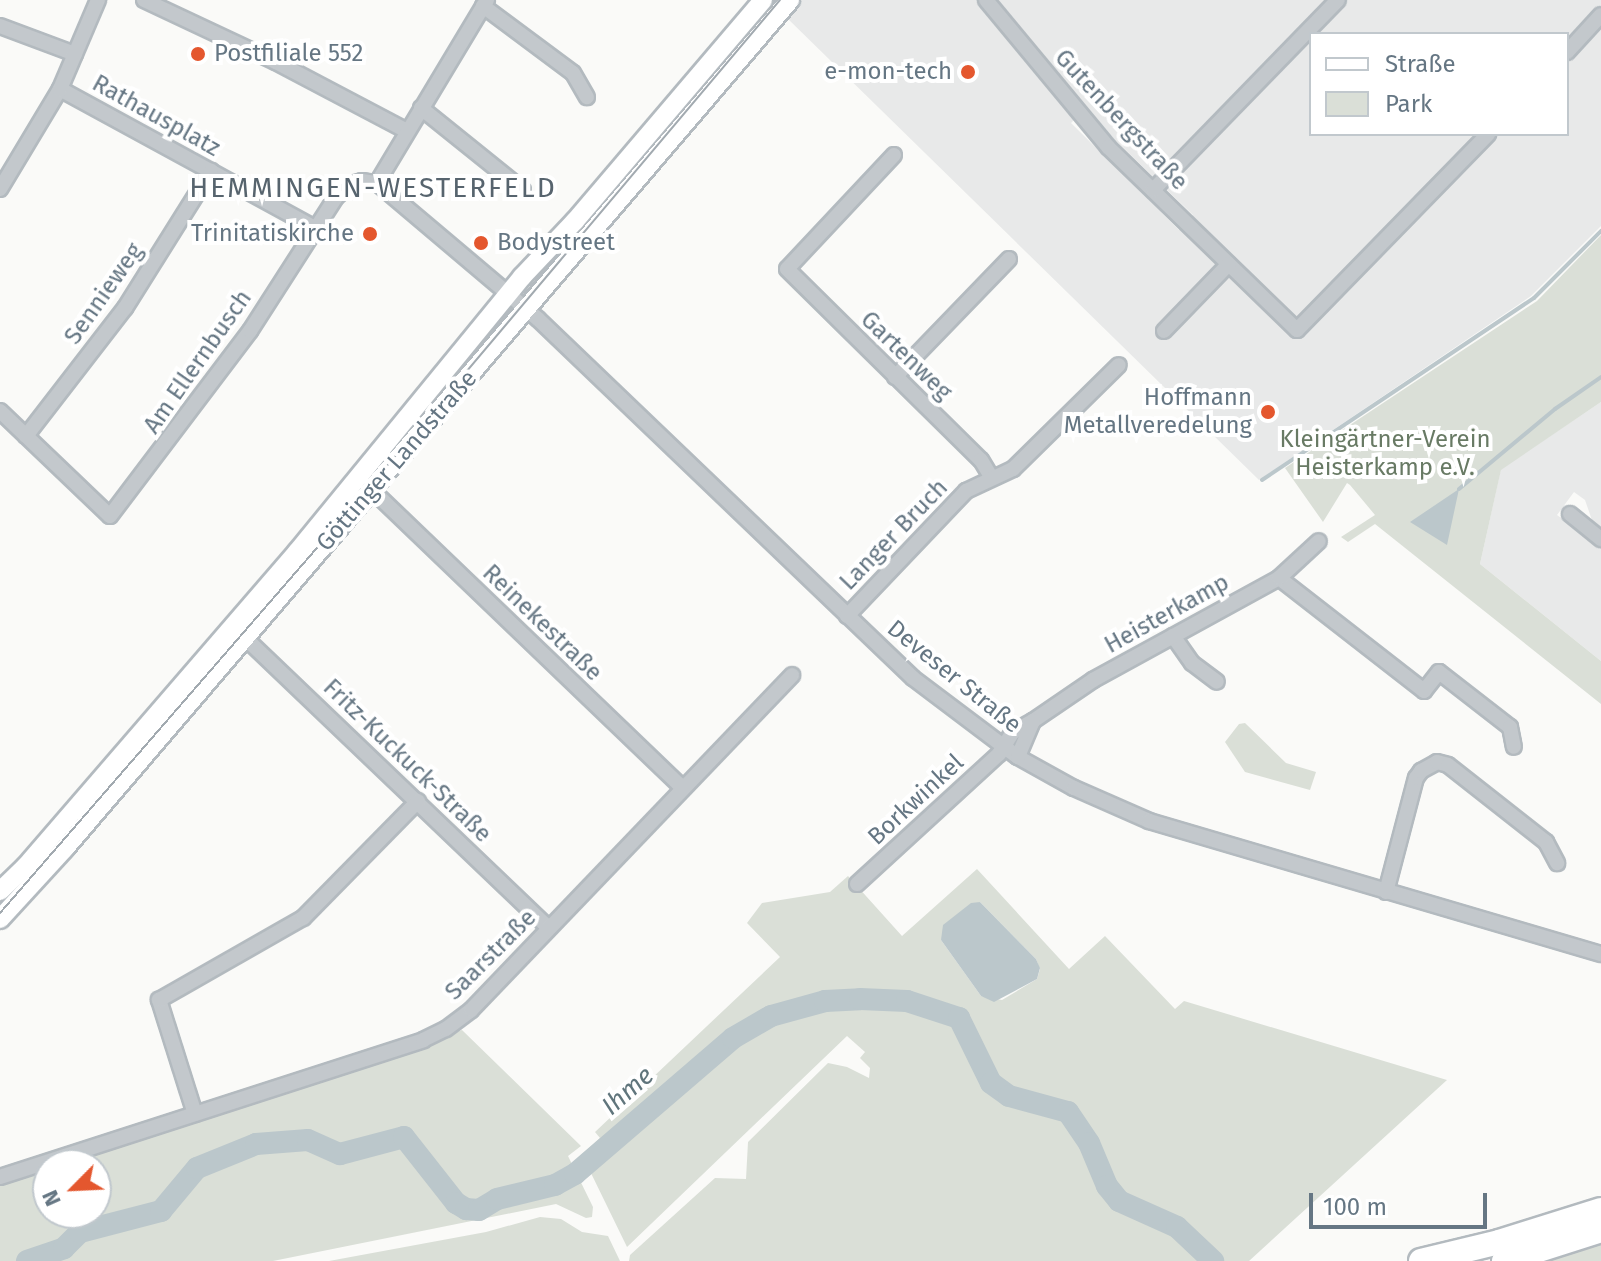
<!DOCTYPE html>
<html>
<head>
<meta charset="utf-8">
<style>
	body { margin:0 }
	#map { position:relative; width:1601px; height:1261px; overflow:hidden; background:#fafaf8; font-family:"Fira Sans",sans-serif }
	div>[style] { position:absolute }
	.built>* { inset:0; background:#e8e9e9 }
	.green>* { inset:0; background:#dadfd7 }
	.water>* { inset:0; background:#bbc7cb }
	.stream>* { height:4px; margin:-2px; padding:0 2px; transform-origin:2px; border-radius:2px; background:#bbc7cb }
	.river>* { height:22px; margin:-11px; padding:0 11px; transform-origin:11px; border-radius:11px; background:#bbc7cb }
	.roads { filter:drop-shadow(2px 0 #b3babf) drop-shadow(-2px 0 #b3babf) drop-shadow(0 2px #b3babf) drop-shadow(0 -2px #b3babf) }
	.street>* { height:14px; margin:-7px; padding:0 7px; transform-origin:7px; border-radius:7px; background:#c3c8cc }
	.secondary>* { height:18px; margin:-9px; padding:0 9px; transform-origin:9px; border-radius:9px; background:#fff }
	.highway>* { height:24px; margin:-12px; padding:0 12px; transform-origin:12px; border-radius:12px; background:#fff }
	.tram>* { height:2px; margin:-1px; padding:0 1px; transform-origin:1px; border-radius:1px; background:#a2aab0 }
	.dots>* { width:22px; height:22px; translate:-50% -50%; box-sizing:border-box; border:4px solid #fff; border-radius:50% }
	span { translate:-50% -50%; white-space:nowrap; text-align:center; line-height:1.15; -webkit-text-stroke:8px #fff; paint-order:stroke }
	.poi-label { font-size:24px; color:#657683 }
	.left { translate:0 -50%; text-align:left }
	.right { translate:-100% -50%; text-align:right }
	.street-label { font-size:24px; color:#657683 }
	.park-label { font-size:24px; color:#687a64 }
	.water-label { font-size:26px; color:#60757c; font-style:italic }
	.quarter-label { font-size:28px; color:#57646e; letter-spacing:2px }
	.legend { position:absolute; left:1309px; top:32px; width:260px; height:104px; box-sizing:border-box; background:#fff; border:2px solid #c1c8cd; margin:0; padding:10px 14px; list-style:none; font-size:24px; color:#657683 }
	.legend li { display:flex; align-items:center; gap:16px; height:40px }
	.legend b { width:40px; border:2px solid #c1c8cd }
	.north { position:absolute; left:32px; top:1149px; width:80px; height:80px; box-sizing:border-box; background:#fff; border:2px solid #c1c8cd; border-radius:50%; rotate:246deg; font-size:22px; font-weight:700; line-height:32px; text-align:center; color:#657683 }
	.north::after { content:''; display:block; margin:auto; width:28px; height:36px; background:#e4572e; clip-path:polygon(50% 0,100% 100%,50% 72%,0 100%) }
	.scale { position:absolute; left:1309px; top:1193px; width:178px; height:36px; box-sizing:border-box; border:4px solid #657683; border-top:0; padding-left:10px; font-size:24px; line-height:28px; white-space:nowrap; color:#657683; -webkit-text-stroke:6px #fff; paint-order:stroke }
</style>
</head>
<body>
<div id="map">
	<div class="built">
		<div style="clip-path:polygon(evenodd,802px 0,1601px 0,1601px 226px,1531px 296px,1259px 480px,787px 18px,802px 0,1311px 34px,1567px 34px,1567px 134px,1311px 134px,1311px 34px,802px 0,1084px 110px,1193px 215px,1179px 230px,1071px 123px,1084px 110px)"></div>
		<div style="clip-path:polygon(evenodd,1601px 402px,1601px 661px,1480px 564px,1501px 469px,1601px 402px,1574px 492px,1585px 500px,1594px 526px,1586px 536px,1557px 515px,1574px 492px)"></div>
	</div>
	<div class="green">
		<div style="clip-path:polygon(1601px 235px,1601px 402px,1501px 470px,1480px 564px,1601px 661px,1601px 704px,1375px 524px,1348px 542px,1341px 537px,1375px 515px,1350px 485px,1347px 483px,1323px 522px,1285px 468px,1537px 301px)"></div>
		<div style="clip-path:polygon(1245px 723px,1286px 763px,1316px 772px,1310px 790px,1245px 772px,1225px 742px,1239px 724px)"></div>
		<div style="clip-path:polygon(evenodd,977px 869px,1069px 969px,1105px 936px,1175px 1009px,1184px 1001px,1447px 1080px,1249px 1261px,629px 1261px,630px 1255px,715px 1178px,746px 1179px,748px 1142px,828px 1063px,847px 1067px,869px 1078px,870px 1068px,860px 1058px,865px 1052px,847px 1036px,627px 1247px,588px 1167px,734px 1040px,772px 1020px,825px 1005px,859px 1002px,855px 996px,823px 999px,769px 1013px,729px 1036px,585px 1162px,581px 1155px,600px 1138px,595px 1132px,780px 957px,747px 923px,762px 903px,830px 892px,848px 876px,902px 936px,977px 869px,980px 902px,1036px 959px,1040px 969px,1037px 979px,1002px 1000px,981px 996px,941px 940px,957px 915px,980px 902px)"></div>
		<div style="clip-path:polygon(462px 1030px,581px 1146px,568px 1156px,593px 1207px,592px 1217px,586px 1218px,556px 1204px,273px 1261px,0 1261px,0 1183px,48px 1168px,48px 1213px,96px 1213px,96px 1165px,56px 1165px)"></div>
		<div style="clip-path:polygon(540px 1217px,561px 1219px,582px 1232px,608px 1236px,620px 1261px,329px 1261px,486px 1232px)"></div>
		<div style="clip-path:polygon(1601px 1238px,1601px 1261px,1531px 1261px)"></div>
	</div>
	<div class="water">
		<div style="clip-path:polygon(1459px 489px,1447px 545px,1410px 522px)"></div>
		<div style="clip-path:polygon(980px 902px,1036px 959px,1040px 968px,1037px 979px,994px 1002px,981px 996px,941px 940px,943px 925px,971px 903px)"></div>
	</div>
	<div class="stream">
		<div style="left:1262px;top:480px;width:327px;rotate:-33.8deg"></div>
		<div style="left:1534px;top:298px;width:95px;rotate:-45deg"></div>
		<div style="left:1459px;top:489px;width:125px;rotate:-39.8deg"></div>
		<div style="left:1555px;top:409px;width:56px;rotate:-34.8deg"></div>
	</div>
	<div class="river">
		<div style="left:27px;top:1261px;width:39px;rotate:-19deg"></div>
		<div style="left:64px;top:1248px;width:23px;rotate:-45deg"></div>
		<div style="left:80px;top:1232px;width:84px;rotate:-14.5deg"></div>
		<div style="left:161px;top:1211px;width:56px;rotate:-50.1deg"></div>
		<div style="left:197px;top:1168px;width:64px;rotate:-22.1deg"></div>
		<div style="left:256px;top:1144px;width:52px;rotate:-4.4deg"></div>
		<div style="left:308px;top:1140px;width:35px;rotate:24deg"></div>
		<div style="left:340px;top:1154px;width:66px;rotate:-14.9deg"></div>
		<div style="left:404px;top:1137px;width:84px;rotate:51.8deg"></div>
		<div style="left:456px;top:1203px;width:12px;rotate:31deg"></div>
		<div style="left:466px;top:1209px;width:13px;rotate:4deg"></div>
		<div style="left:479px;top:1210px;width:21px;rotate:-31deg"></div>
		<div style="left:497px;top:1199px;width:60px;rotate:-13.6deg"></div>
		<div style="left:555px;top:1185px;width:23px;rotate:-29deg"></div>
		<div style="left:575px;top:1174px;width:208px;rotate:-40.7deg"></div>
		<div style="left:733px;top:1038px;width:44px;rotate:-30.1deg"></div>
		<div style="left:771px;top:1016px;width:56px;rotate:-15.5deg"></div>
		<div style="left:825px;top:1001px;width:35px;rotate:-3deg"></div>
		<div style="left:860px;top:999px;width:47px;rotate:2.4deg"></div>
		<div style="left:907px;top:1001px;width:55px;rotate:18.1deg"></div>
		<div style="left:959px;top:1018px;width:72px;rotate:63.8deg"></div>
		<div style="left:991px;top:1083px;width:22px;rotate:36deg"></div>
		<div style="left:1009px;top:1096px;width:61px;rotate:15.2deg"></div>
		<div style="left:1068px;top:1112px;width:37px;rotate:56deg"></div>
		<div style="left:1089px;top:1143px;width:47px;rotate:67.3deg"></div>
		<div style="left:1107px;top:1186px;width:19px;rotate:51deg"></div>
		<div style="left:1119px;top:1201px;width:64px;rotate:24.1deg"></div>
		<div style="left:1177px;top:1227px;width:50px;rotate:43.4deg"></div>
	</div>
	<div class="roads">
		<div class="street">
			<div style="left:144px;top:0;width:146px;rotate:25.2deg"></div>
			<div style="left:276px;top:62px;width:148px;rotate:27.8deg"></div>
			<div style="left:986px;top:0;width:191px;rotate:50.3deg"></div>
			<div style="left:1108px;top:147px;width:263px;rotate:44.1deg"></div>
			<div style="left:1297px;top:330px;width:274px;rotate:-45.7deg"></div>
			<div style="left:483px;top:6px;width:112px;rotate:36.7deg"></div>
			<div style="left:573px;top:73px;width:28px;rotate:60deg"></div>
			<div style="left:0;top:26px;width:80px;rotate:20.5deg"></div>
			<div style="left:1567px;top:52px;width:50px;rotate:-47.4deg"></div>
			<div style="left:60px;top:89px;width:290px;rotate:28.6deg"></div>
			<div style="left:421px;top:108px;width:131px;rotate:38.8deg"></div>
			<div style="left:894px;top:155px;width:156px;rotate:133.2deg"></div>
			<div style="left:787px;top:269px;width:272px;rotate:44.6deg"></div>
			<div style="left:981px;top:460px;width:21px;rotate:59deg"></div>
			<div style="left:377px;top:183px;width:214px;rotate:-59deg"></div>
			<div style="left:0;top:189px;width:117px;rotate:-59deg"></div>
			<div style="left:60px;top:89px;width:97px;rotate:-66.9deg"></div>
			<div style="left:1153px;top:190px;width:265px;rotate:-45.8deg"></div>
			<div style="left:1164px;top:331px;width:93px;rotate:-45.9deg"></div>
			<div style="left:895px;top:377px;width:164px;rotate:-46deg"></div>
			<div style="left:0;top:411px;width:152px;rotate:43.7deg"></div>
			<div style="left:110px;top:516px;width:232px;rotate:-52.9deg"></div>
			<div style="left:250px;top:331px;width:159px;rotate:-57.3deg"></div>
			<div style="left:336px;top:197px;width:20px;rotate:-41deg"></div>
			<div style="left:351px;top:184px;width:11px;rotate:-15deg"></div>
			<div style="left:362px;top:181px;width:15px;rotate:8deg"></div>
			<div style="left:377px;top:183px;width:211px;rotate:40.2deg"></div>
			<div style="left:538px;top:319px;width:519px;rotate:43.75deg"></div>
			<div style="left:913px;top:678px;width:131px;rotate:37deg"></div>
			<div style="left:1018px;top:757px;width:64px;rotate:29deg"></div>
			<div style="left:1074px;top:788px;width:82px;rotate:23.7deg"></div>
			<div style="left:1149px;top:821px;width:471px;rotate:16.4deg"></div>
			<div style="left:26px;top:436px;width:162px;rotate:-52.3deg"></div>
			<div style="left:125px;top:308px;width:162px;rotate:-57.9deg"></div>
			<div style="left:372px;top:490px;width:429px;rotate:43.8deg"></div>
			<div style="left:1570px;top:514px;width:40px;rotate:39deg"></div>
			<div style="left:1279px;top:578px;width:184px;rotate:37.9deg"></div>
			<div style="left:1424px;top:691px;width:24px;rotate:-52deg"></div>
			<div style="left:1439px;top:672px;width:90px;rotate:37.8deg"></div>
			<div style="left:1510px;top:727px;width:20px;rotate:79deg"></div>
			<div style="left:847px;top:616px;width:173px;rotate:-46.4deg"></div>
			<div style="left:966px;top:491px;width:52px;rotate:-25.1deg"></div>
			<div style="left:1013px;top:469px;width:148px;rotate:-44.5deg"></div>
			<div style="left:240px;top:633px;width:427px;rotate:43.7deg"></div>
			<div style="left:1173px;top:636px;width:33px;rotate:55deg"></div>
			<div style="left:1192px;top:663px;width:31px;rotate:37deg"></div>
			<div style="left:1033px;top:721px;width:73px;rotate:-34.3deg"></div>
			<div style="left:1093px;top:680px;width:212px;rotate:-28.7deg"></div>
			<div style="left:1279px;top:578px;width:54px;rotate:-42.8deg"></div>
			<div style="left:857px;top:884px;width:193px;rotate:-42.5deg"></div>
			<div style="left:999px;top:754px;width:26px;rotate:-58deg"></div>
			<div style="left:1013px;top:732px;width:23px;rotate:-29deg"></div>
			<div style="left:1033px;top:721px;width:39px;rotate:113deg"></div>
			<div style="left:1386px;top:892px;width:118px;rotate:-75.3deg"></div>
			<div style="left:1416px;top:778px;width:9px;rotate:-54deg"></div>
			<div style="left:1421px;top:771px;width:18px;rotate:-29deg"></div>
			<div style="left:1437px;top:762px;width:11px;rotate:15deg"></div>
			<div style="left:1448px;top:765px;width:125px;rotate:38.2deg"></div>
			<div style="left:1546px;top:842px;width:24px;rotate:62deg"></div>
			<div style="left:195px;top:1114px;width:120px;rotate:-107.5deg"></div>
			<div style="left:159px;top:1000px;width:166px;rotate:-29.7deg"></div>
			<div style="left:303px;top:918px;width:164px;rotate:-45.5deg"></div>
			<div style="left:0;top:1177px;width:445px;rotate:-17.9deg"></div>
			<div style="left:423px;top:1040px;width:25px;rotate:-26deg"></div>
			<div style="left:446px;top:1029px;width:31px;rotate:-37deg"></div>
			<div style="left:471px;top:1010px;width:464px;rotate:-46.2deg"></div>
		</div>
		<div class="secondary">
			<div style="left:0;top:891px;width:35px;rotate:-44deg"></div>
			<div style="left:25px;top:867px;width:416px;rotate:-49.2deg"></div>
			<div style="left:297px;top:552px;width:355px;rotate:-50.7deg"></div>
			<div style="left:522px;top:277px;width:77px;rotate:-46.6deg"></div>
			<div style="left:575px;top:221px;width:290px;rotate:-49.6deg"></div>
			<div style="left:0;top:919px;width:96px;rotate:-47.5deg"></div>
			<div style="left:65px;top:848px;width:1116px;rotate:-49.47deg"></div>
		</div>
		<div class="highway">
			<div style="left:1421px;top:1261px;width:80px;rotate:-13.7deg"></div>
			<div style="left:1499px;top:1242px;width:107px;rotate:-17.4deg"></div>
			<div style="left:1504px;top:1261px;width:102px;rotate:-17.7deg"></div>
		</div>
	</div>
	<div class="tram">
		<div style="left:0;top:913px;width:522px;rotate:-49.04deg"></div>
		<div style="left:342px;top:519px;width:679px;rotate:-49.84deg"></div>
	</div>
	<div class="dots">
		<div style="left:198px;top:54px;background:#e4572e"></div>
		<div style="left:968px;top:72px;background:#e4572e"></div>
		<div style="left:370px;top:234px;background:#e4572e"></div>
		<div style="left:481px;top:243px;background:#e4572e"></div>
		<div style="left:1268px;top:412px;background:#e4572e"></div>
	</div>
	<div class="poi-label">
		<span class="left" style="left:214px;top:54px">Postfiliale 552</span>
		<span class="right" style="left:952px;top:72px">e-mon-tech</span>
		<span class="right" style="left:354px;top:234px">Trinitatiskirche</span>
		<span class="left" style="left:497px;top:243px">Bodystreet</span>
		<span class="right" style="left:1252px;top:412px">Hoffmann<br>Metallveredelung</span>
	</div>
	<div class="street-label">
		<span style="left:156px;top:116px;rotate:29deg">Rathausplatz</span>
		<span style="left:1121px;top:120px;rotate:47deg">Gutenbergstraße</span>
		<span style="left:104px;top:294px;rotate:-55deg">Sennieweg</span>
		<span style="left:906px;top:356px;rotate:44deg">Gartenweg</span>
		<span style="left:198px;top:362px;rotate:-55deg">Am Ellernbusch</span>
		<span style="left:397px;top:461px;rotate:-49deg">Göttinger Landstraße</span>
		<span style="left:894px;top:535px;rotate:-46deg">Langer Bruch</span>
		<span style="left:1167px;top:614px;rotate:-29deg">Heisterkamp</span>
		<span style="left:542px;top:623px;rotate:44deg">Reinekestraße</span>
		<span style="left:954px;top:677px;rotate:39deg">Deveser Straße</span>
		<span style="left:407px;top:761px;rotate:44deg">Fritz-Kuckuck-Straße</span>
		<span style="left:916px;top:800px;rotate:-43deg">Borkwinkel</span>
		<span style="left:491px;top:955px;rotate:-45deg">Saarstraße</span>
	</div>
	<div class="park-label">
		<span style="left:1385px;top:454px">Kleingärtner-Verein<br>Heisterkamp e.V.</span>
	</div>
	<div class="water-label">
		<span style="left:628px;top:1091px;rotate:-41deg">Ihme</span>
	</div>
	<div class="quarter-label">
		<span style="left:373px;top:188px">HEMMINGEN-WESTERFELD</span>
	</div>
	<ul class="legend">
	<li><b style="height:10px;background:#fff"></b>Straße</li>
	<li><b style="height:22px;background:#dadfd7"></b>Park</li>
	</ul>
	<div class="north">N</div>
	<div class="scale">100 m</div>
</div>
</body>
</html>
